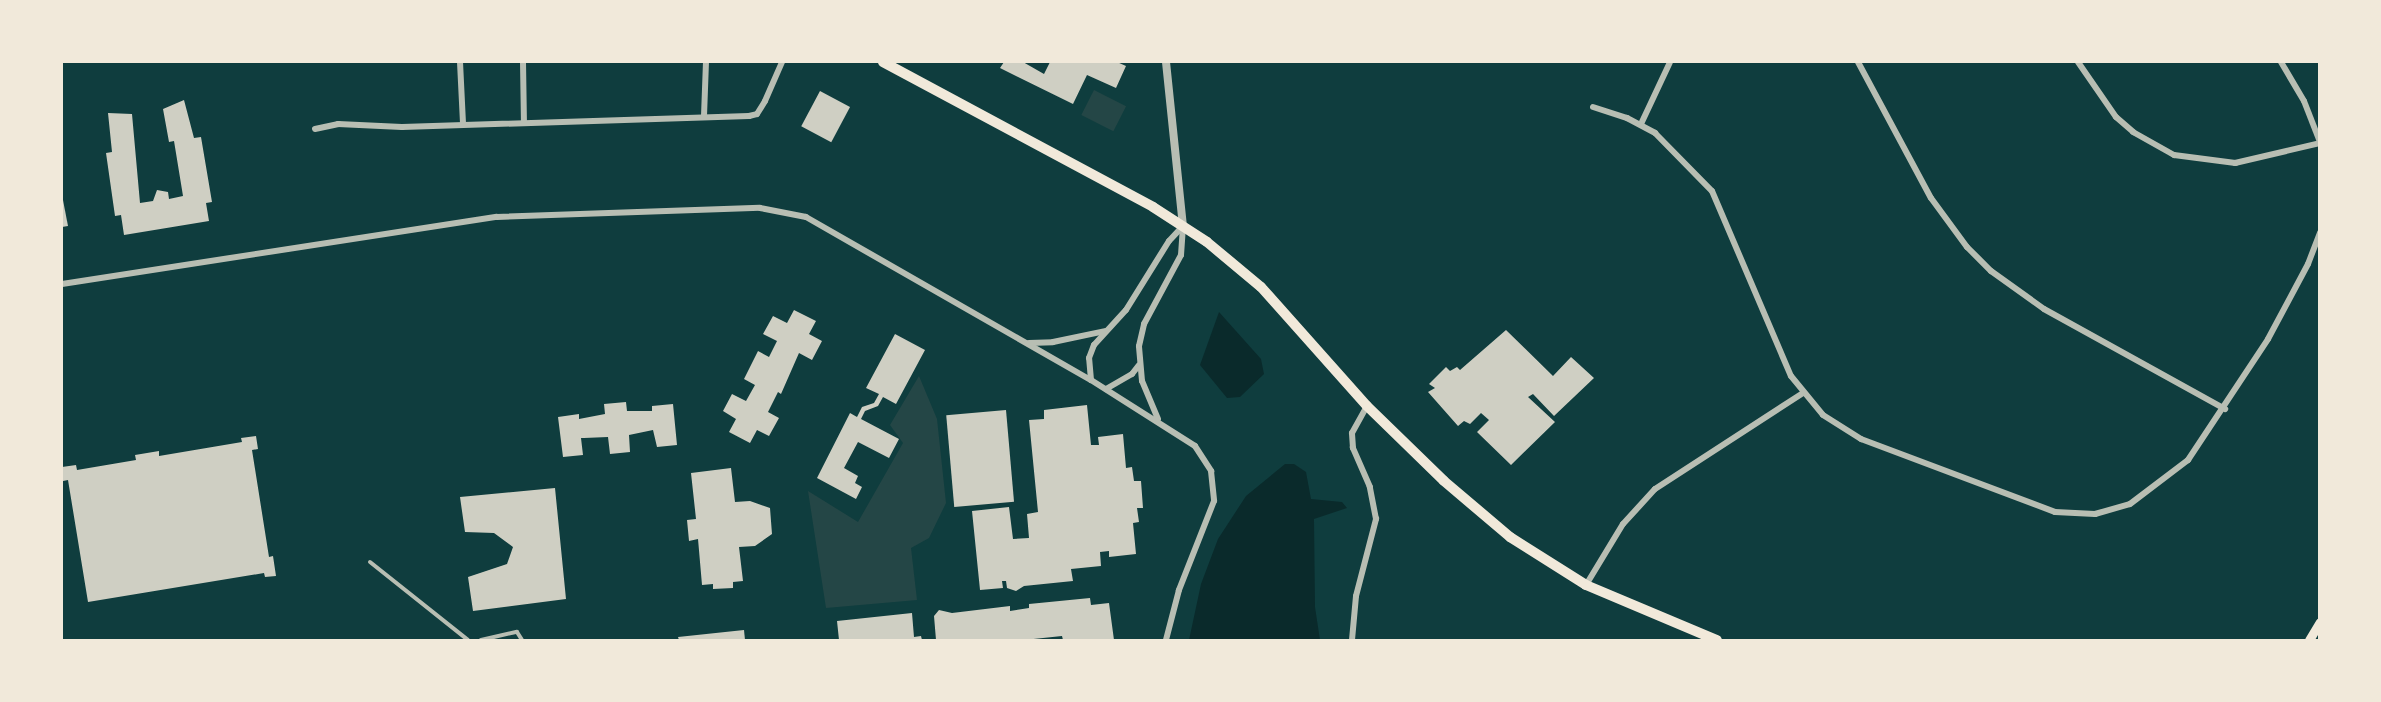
<!DOCTYPE html>
<html>
<head>
<meta charset="utf-8">
<style>
	body { margin:0 }
	#map { position:relative; width:2381px; height:702px; overflow:hidden; background:#0f3d3e; font-family:"Public Sans",sans-serif }
	div>[style] { position:absolute }
	.green>* { inset:0; background:#244646; transform-origin:0 0 }
	.water>* { inset:0; background:#0a2a2b }
	.building>* { inset:0; background:#cfcfc3; transform-origin:0 0 }
	.service>* { height:4px; margin:-2px; padding:0 2px; transform-origin:2px; border-radius:2px; background:#b8beb3 }
	.minor>* { height:6px; margin:-3px; padding:0 3px; transform-origin:3px; border-radius:3px; background:#b8beb3 }
	.tertiary>* { height:8px; margin:-4px; padding:0 4px; transform-origin:4px; border-radius:4px; background:#b8beb3 }
	.secondary>* { height:9px; margin:-4.5px; padding:0 4.5px; transform-origin:4.5px; border-radius:4.5px; background:#f1e9da }
	.primary>* { height:10px; margin:-5px; padding:0 5px; transform-origin:5px; border-radius:5px; background:#f1e9da }
	span { translate:-50% -50%; white-space:nowrap; text-align:center; line-height:1.15; -webkit-text-stroke:5px #f1e9da; paint-order:stroke }
	.frame { position:absolute; inset:0; border:63px solid #f1e9da; pointer-events:none }
</style>
</head>
<body>
<div id="map">
	<div class="green">
		<div style="left:1094px;top:90px;width:36px;height:28px;rotate:27deg"></div>
		<div style="clip-path:polygon(919px 376px,937px 419px,946px 503px,929px 538px,911px 548px,917px 600px,826px 608px,808px 491px,858px 522px,903px 443px,890px 425px)"></div>
	</div>
	<div class="water">
		<div style="clip-path:polygon(1219px 312px,1261px 359px,1264px 374px,1240px 397px,1227px 398px,1200px 365px)"></div>
		<div style="clip-path:polygon(1285px 464px,1294px 464px,1306px 472px,1311px 499px,1342px 502px,1347px 508px,1314px 519px,1315px 607px,1320px 640px,1189px 640px,1201px 584px,1218px 539px,1246px 496px)"></div>
	</div>
	<div class="building">
		<div style="clip-path:polygon(1004px 62px,1023px 62px,1044px 74px,1050px 62px,1117px 62px,1126px 66px,1116px 88px,1087px 75px,1073px 104px,1000px 68px)"></div>
		<div style="left:820px;top:91px;width:34px;height:40px;rotate:28deg"></div>
		<div style="clip-path:polygon(184px 100px,194px 138px,201px 137px,212px 202px,206px 203px,209px 221px,124px 235px,121px 215px,115px 216px,106px 153px,112px 152px,108px 113px,132px 114px,140px 203px,153px 201px,157px 190px,168px 192px,169px 199px,183px 196px,174px 141px,169px 142px,163px 109px)"></div>
		<div style="clip-path:polygon(62px 195px,68px 226px,62px 227px)"></div>
		<div style="clip-path:polygon(794px 310px,816px 321px,809px 334px,822px 341px,812px 360px,799px 353px,781px 394px,778px 392px,768px 412px,779px 418px,769px 436px,757px 430px,750px 443px,729px 432px,736px 419px,723px 411px,732px 394px,746px 401px,755px 385px,744px 379px,758px 351px,769px 357px,777px 341px,763px 334px,773px 316px,787px 323px)"></div>
		<div style="clip-path:polygon(1506px 330px,1553px 376px,1571px 357px,1594px 378px,1554px 416px,1533px 394px,1528px 397px,1555px 422px,1511px 465px,1477px 432px,1489px 420px,1481px 413px,1470px 424px,1464px 421px,1458px 426px,1428px 392px,1435px 388px,1429px 384px,1446px 367px,1450px 371px,1457px 367px,1460px 370px)"></div>
		<div style="clip-path:polygon(895px 334px,925px 350px,896px 404px,883px 397px,878px 406px,865px 411px,861px 419px,899px 439px,889px 458px,858px 442px,844px 468px,858px 476px,855px 483px,862px 487px,856px 499px,817px 478px,850px 413px,857px 417px,862px 407px,874px 403px,879px 394px,866px 388px)"></div>
		<div style="clip-path:polygon(626px 402px,627px 411px,652px 411px,652px 406px,673px 404px,677px 445px,657px 447px,653px 430px,629px 435px,630px 452px,610px 454px,608px 437px,584px 438px,581px 438px,583px 455px,563px 457px,558px 417px,579px 414px,579px 419px,605px 414px,604px 404px)"></div>
		<div style="clip-path:polygon(1087px 405px,1091px 445px,1099px 445px,1098px 437px,1123px 434px,1126px 468px,1132px 467px,1134px 481px,1141px 481px,1143px 508px,1137px 508px,1139px 522px,1133px 523px,1136px 554px,1109px 557px,1109px 551px,1100px 552px,1101px 566px,1071px 569px,1073px 581px,1024px 586px,1016px 591px,1007px 588px,1006px 581px,1002px 581px,1003px 588px,980px 590px,972px 511px,1009px 507px,1013px 539px,1029px 538px,1027px 514px,1038px 512px,1029px 420px,1044px 419px,1044px 410px)"></div>
		<div style="left:1006px;top:410px;width:92px;height:60px;rotate:85deg"></div>
		<div style="clip-path:polygon(256px 436px,258px 449px,252px 450px,269px 557px,273px 556px,276px 576px,265px 577px,264px 573px,88px 602px,68px 480px,63px 481px,62px 467px,76px 465px,77px 470px,136px 460px,135px 455px,159px 451px,159px 456px,242px 442px,241px 438px)"></div>
		<div style="clip-path:polygon(731px 468px,735px 502px,750px 501px,770px 508px,772px 534px,755px 546px,739px 547px,743px 581px,733px 582px,733px 588px,713px 589px,713px 584px,702px 585px,698px 539px,689px 541px,687px 520px,696px 519px,691px 473px)"></div>
		<div style="clip-path:polygon(555px 488px,566px 599px,473px 611px,468px 577px,507px 564px,513px 547px,494px 533px,465px 532px,460px 497px)"></div>
		<div style="clip-path:polygon(1090px 598px,1091px 605px,1109px 603px,1114px 640px,1063px 640px,1062px 636px,1024px 640px,936px 640px,934px 616px,939px 610px,952px 613px,1010px 606px,1010px 611px,1029px 608px,1029px 604px)"></div>
		<div style="clip-path:polygon(912px 613px,914px 637px,921px 636px,922px 640px,839px 640px,837px 621px)"></div>
		<div style="clip-path:polygon(744px 630px,745px 640px,679px 640px,678px 637px)"></div>
	</div>
	<div class="service">
		<div style="left:370px;top:562px;width:125px;rotate:38.5deg"></div>
		<div style="left:481px;top:640px;width:37px;rotate:-13deg"></div>
		<div style="left:517px;top:632px;width:9px;rotate:58deg"></div>
	</div>
	<div class="minor">
		<div style="left:460px;top:62px;width:62px;rotate:87.2deg"></div>
		<div style="left:523px;top:62px;width:61px;rotate:89.1deg"></div>
		<div style="left:1858px;top:62px;width:154px;rotate:61.8deg"></div>
		<div style="left:1931px;top:198px;width:61px;rotate:53.7deg"></div>
		<div style="left:1967px;top:247px;width:34px;rotate:45deg"></div>
		<div style="left:1991px;top:271px;width:65px;rotate:35.6deg"></div>
		<div style="left:2044px;top:309px;width:207px;rotate:28.9deg"></div>
		<div style="left:2078px;top:62px;width:67px;rotate:55.4deg"></div>
		<div style="left:2116px;top:117px;width:23px;rotate:41deg"></div>
		<div style="left:2133px;top:132px;width:47px;rotate:29.3deg"></div>
		<div style="left:2174px;top:155px;width:62px;rotate:7.5deg"></div>
		<div style="left:2235px;top:163px;width:87px;rotate:-13.2deg"></div>
		<div style="left:2281px;top:62px;width:45px;rotate:59.5deg"></div>
		<div style="left:2304px;top:101px;width:44px;rotate:68.7deg"></div>
		<div style="left:1593px;top:107px;width:36px;rotate:18deg"></div>
		<div style="left:1627px;top:118px;width:32px;rotate:28deg"></div>
		<div style="left:1655px;top:133px;width:81px;rotate:45.5deg"></div>
		<div style="left:1712px;top:191px;width:201px;rotate:66.9deg"></div>
		<div style="left:1791px;top:376px;width:50px;rotate:50.6deg"></div>
		<div style="left:1823px;top:415px;width:45px;rotate:32.3deg"></div>
		<div style="left:1861px;top:439px;width:207px;rotate:20.6deg"></div>
		<div style="left:2055px;top:512px;width:40px;rotate:2.9deg"></div>
		<div style="left:2095px;top:514px;width:36px;rotate:-16deg"></div>
		<div style="left:2130px;top:504px;width:73px;rotate:-37.2deg"></div>
		<div style="left:2188px;top:460px;width:145px;rotate:-56.5deg"></div>
		<div style="left:2268px;top:339px;width:85px;rotate:-61.9deg"></div>
		<div style="left:2308px;top:264px;width:34px;rotate:-69deg"></div>
		<div style="left:704px;top:116px;width:54px;rotate:-87.9deg"></div>
		<div style="left:1641px;top:124px;width:68px;rotate:-64.9deg"></div>
		<div style="left:315px;top:129px;width:24px;rotate:-12deg"></div>
		<div style="left:338px;top:124px;width:64px;rotate:2.7deg"></div>
		<div style="left:402px;top:127px;width:347px;rotate:-1.8deg"></div>
		<div style="left:749px;top:116px;width:8px;rotate:-14deg"></div>
		<div style="left:757px;top:114px;width:15px;rotate:-58deg"></div>
		<div style="left:765px;top:101px;width:43px;rotate:-66.4deg"></div>
		<div style="left:62px;top:284px;width:440px;rotate:-8.8deg"></div>
		<div style="left:497px;top:217px;width:263px;rotate:-2deg"></div>
		<div style="left:760px;top:208px;width:47px;rotate:11.1deg"></div>
		<div style="left:806px;top:217px;width:328px;rotate:29.8deg"></div>
		<div style="left:1091px;top:380px;width:123px;rotate:32.4deg"></div>
		<div style="left:1195px;top:446px;width:30px;rotate:57deg"></div>
		<div style="left:1211px;top:471px;width:30px;rotate:84deg"></div>
		<div style="left:1214px;top:501px;width:96px;rotate:111.5deg"></div>
		<div style="left:1179px;top:590px;width:52px;rotate:104.6deg"></div>
		<div style="left:1029px;top:343px;width:24px;rotate:-2deg"></div>
		<div style="left:1053px;top:342px;width:53px;rotate:-11.9deg"></div>
		<div style="left:1091px;top:380px;width:22px;rotate:-95deg"></div>
		<div style="left:1089px;top:358px;width:14px;rotate:-69deg"></div>
		<div style="left:1094px;top:345px;width:47px;rotate:-47.6deg"></div>
		<div style="left:1126px;top:310px;width:81px;rotate:-58.1deg"></div>
		<div style="left:1169px;top:241px;width:21px;rotate:-47deg"></div>
		<div style="left:1106px;top:389px;width:30px;rotate:-30deg"></div>
		<div style="left:1132px;top:374px;width:11px;rotate:-52deg"></div>
		<div style="left:1158px;top:419px;width:41px;rotate:-112.8deg"></div>
		<div style="left:1142px;top:381px;width:35px;rotate:-95deg"></div>
		<div style="left:1139px;top:346px;width:23px;rotate:-77deg"></div>
		<div style="left:1144px;top:324px;width:78px;rotate:-61.8deg"></div>
		<div style="left:1181px;top:255px;width:28px;rotate:-86deg"></div>
		<div style="left:1586px;top:585px;width:71px;rotate:-58.8deg"></div>
		<div style="left:1623px;top:524px;width:47px;rotate:-47.6deg"></div>
		<div style="left:1655px;top:489px;width:176px;rotate:-33deg"></div>
		<div style="left:1352px;top:640px;width:44px;rotate:-84.8deg"></div>
		<div style="left:1356px;top:596px;width:80px;rotate:-75.4deg"></div>
		<div style="left:1376px;top:519px;width:33px;rotate:-101deg"></div>
		<div style="left:1370px;top:487px;width:43px;rotate:-113.6deg"></div>
		<div style="left:1353px;top:448px;width:15px;rotate:-94deg"></div>
		<div style="left:1352px;top:433px;width:31px;rotate:-61deg"></div>
	</div>
	<div class="tertiary">
		<div style="left:1166px;top:62px;width:165px;rotate:84.1deg"></div>
	</div>
	<div class="secondary">
		<div style="left:2309px;top:640px;width:21px;rotate:-59deg"></div>
	</div>
	<div class="primary">
		<div style="left:883px;top:62px;width:306px;rotate:28.2deg"></div>
		<div style="left:1153px;top:207px;width:64px;rotate:32.9deg"></div>
		<div style="left:1207px;top:242px;width:70px;rotate:39.8deg"></div>
		<div style="left:1261px;top:287px;width:159px;rotate:48.3deg"></div>
		<div style="left:1367px;top:406px;width:107px;rotate:44.2deg"></div>
		<div style="left:1444px;top:481px;width:87px;rotate:40.3deg"></div>
		<div style="left:1510px;top:537px;width:90px;rotate:32.3deg"></div>
		<div style="left:1586px;top:585px;width:142px;rotate:22.8deg"></div>
	</div>
	<div class="frame"></div>
</div>
</body>
</html>
